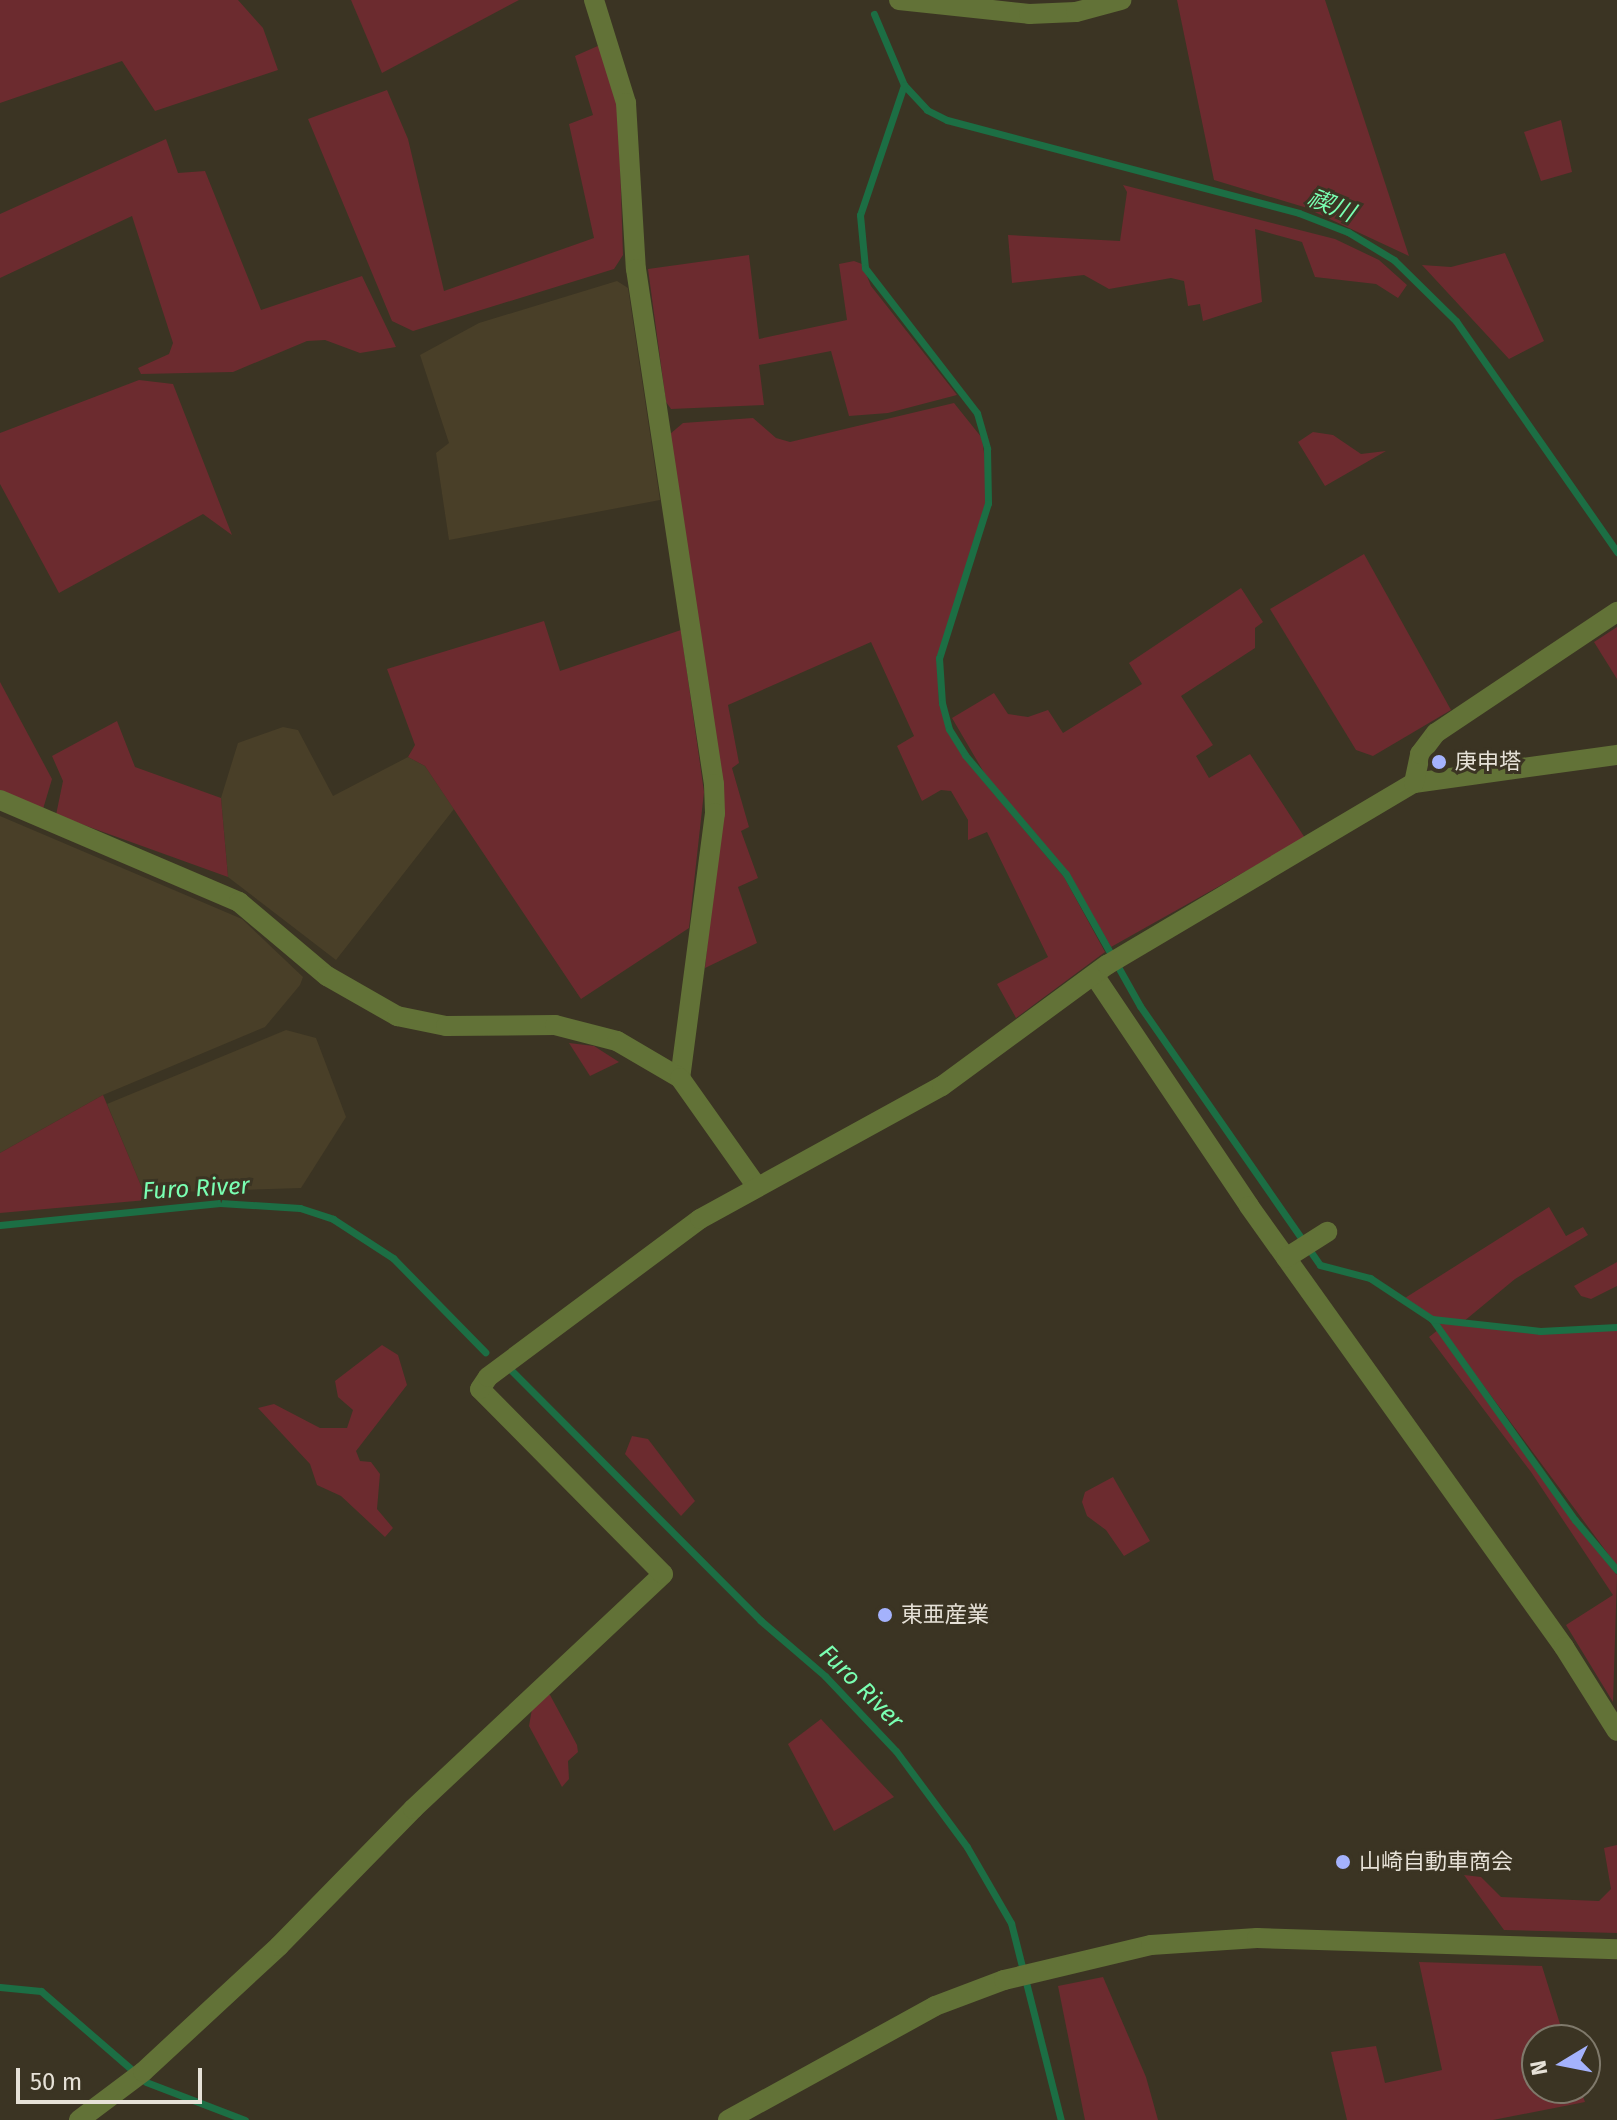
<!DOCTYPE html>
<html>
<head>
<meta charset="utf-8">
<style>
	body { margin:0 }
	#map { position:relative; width:1617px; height:2120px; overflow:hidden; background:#3b3423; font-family:"Fira Sans","Noto Sans JP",sans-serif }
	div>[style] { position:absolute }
	.built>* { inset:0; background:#493f28 }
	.green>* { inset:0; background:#6c2b2f }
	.stream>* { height:7px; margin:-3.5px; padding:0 3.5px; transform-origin:3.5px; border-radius:3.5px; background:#1c6e44 }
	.minor>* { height:20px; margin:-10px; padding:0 10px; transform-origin:10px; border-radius:10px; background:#627237 }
	.dots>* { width:22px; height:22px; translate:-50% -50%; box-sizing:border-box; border:4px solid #3b3423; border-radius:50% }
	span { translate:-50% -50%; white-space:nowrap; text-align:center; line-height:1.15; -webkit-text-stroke:6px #3b3423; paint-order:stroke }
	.poi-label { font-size:22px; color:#e6e1d7 }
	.left { translate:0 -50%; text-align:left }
	.water-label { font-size:24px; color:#7affb2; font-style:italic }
	.north { position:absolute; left:1521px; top:2024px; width:80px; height:80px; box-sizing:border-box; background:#3b3423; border:2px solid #7f796b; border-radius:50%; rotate:260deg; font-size:22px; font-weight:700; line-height:32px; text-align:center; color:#e6e1d7 }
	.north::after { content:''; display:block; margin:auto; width:28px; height:36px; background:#a4b2fc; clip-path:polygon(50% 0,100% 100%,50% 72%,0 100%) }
	.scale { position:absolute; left:16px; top:2068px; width:186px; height:36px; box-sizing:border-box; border:4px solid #e6e1d7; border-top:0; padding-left:10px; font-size:24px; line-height:28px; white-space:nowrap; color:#e6e1d7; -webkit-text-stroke:6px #3b3423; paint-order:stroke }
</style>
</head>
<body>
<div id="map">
	<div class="built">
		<div style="clip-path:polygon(617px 281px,628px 288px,660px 500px,449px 540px,436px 453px,449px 443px,420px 355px,479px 323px)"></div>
		<div style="clip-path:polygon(283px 727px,298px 730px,333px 796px,408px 757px,425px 766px,454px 809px,336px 960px,228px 877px,221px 798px,238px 743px)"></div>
		<div style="clip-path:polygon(0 816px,242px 919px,303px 977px,300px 985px,265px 1027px,103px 1095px,0 1153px)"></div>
		<div style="clip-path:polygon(286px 1030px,316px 1038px,346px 1117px,301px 1188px,144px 1193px,107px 1104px)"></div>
	</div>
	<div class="green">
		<div style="clip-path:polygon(0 0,238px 0,263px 28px,278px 70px,155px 111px,122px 61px,0 103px)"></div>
		<div style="clip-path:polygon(351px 0,519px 0,382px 73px)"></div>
		<div style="clip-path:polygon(1177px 0,1325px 0,1409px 256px,1304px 207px,1214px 180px)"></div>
		<div style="clip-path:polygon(600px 45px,618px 102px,623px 255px,614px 269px,413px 331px,392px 321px,308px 119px,387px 90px,408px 139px,444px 291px,594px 238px,569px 124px,593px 115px,575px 56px)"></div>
		<div style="clip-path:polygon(1561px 120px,1572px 172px,1541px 181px,1524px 132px)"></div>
		<div style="clip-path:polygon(166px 139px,178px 173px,205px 171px,261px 310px,362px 276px,396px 347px,360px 353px,325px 340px,307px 341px,233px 372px,141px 374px,138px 368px,169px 354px,173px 343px,132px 216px,0 278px,0 214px)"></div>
		<div style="clip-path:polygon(1123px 185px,1335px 239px,1379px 260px,1407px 285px,1398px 298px,1376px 284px,1315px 277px,1302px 242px,1255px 229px,1262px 302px,1203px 321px,1200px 304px,1188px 306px,1184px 281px,1171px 278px,1109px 289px,1084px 275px,1012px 283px,1008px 235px,1120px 241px,1127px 192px)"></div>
		<div style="clip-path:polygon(1505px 253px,1544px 341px,1509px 359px,1422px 265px,1451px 267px)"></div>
		<div style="clip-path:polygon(749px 255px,759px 339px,847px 320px,839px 264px,854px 261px,862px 264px,871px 286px,957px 395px,888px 413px,849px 416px,831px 351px,759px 365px,764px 405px,671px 409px,666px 402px,648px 269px)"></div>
		<div style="clip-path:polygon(139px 380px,173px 384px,232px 535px,203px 514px,59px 593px,0 484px,0 433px)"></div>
		<div style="clip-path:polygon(954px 403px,982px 438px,988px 483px,985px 509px,937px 658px,939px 703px,964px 758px,1064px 877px,1105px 952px,1016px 1018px,997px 984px,1048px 957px,987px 832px,968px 840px,968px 820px,951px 791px,941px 790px,922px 801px,897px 746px,914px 736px,871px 642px,728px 705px,739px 763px,732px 768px,749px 827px,741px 831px,758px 878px,738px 887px,757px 943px,705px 968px,722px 796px,670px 434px,683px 423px,753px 418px,776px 438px,790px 442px)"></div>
		<div style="clip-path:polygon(1313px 432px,1333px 435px,1361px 454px,1386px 451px,1325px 486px,1298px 442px)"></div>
		<div style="clip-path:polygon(1364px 554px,1451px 710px,1373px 756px,1356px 750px,1270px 609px)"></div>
		<div style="clip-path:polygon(1241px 588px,1263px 622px,1255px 628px,1255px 648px,1181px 696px,1213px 745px,1196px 756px,1209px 778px,1250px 754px,1305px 838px,1111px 947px,1068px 872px,989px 781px,952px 718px,994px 693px,1008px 714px,1028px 717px,1048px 710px,1063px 733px,1142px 684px,1129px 663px)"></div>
		<div style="clip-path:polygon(544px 621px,560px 671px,681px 630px,704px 792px,689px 928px,581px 999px,425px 766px,408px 757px,415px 745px,387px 669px)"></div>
		<div style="clip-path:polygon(1617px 627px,1617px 679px,1594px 642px)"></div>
		<div style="clip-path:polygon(0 682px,52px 779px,43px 809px,0 790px)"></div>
		<div style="clip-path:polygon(117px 721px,135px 767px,221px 798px,228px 877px,56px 815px,63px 781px,52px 756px)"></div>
		<div style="clip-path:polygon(569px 1043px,594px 1046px,619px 1062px,590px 1076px)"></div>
		<div style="clip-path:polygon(103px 1095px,147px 1200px,0 1213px,0 1153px)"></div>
		<div style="clip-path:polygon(1549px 1207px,1566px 1236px,1583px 1227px,1588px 1235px,1515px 1279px,1463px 1322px,1540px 1331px,1617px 1328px,1617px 1566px,1432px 1316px,1405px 1298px)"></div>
		<div style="clip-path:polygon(1617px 1262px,1617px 1286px,1591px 1299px,1581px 1296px,1574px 1286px)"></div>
		<div style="clip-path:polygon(1438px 1330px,1574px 1523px,1617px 1575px,1613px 1702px,1566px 1625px,1613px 1595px,1531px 1472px,1429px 1337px)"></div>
		<div style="clip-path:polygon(382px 1345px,398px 1355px,407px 1385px,356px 1451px,360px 1461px,371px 1462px,380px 1474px,377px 1509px,393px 1528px,385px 1537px,341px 1496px,317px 1485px,310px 1464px,258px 1408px,274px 1404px,320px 1428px,347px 1428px,353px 1410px,338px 1397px,335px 1381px)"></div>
		<div style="clip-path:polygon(632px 1436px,648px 1439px,695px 1501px,681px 1516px,625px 1454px)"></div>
		<div style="clip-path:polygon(1113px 1477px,1150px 1541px,1124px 1556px,1106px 1530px,1087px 1516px,1082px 1502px,1085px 1492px)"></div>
		<div style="clip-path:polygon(544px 1694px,550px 1695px,577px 1745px,578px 1752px,568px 1761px,569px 1779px,562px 1787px,529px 1726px,533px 1703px)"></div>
		<div style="clip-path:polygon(821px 1719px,894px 1797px,834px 1831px,788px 1744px)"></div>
		<div style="clip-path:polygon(1617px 1845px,1617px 1933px,1504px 1930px,1464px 1875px,1481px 1877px,1501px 1897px,1599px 1901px,1611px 1889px,1604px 1848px)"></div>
		<div style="clip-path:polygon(1419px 1962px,1542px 1966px,1565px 2040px,1537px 2040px,1537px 2088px,1580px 2088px,1585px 2102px,1493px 2120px,1347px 2120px,1331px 2052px,1376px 2046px,1385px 2083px,1442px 2070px)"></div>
		<div style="clip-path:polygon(1103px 1977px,1146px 2077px,1158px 2120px,1085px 2120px,1058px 1986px)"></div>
	</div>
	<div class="stream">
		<div style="left:874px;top:14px;width:77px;rotate:67.1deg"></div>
		<div style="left:904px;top:85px;width:34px;rotate:47deg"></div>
		<div style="left:927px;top:110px;width:22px;rotate:27deg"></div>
		<div style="left:947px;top:120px;width:364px;rotate:14.8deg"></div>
		<div style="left:1299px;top:213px;width:53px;rotate:21.2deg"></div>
		<div style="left:1348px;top:232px;width:54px;rotate:31.3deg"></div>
		<div style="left:1394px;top:260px;width:87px;rotate:44.5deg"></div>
		<div style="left:1456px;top:321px;width:282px;rotate:55.1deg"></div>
		<div style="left:904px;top:85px;width:137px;rotate:108.7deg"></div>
		<div style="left:860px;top:215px;width:53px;rotate:84.6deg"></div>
		<div style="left:865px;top:268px;width:183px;rotate:52.3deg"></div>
		<div style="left:977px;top:413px;width:37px;rotate:74deg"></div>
		<div style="left:987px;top:449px;width:54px;rotate:88.9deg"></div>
		<div style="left:988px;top:503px;width:163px;rotate:107.5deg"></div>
		<div style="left:939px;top:658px;width:45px;rotate:86.2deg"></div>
		<div style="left:942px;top:703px;width:27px;rotate:75deg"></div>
		<div style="left:949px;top:729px;width:31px;rotate:58deg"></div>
		<div style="left:965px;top:755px;width:156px;rotate:49.7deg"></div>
		<div style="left:1066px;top:874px;width:151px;rotate:60.7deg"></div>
		<div style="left:1140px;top:1006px;width:315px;rotate:55.2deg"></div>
		<div style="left:1320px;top:1265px;width:52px;rotate:14.6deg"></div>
		<div style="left:1370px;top:1278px;width:74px;rotate:33.5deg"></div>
		<div style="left:1432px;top:1319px;width:247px;rotate:54.6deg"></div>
		<div style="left:1575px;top:1520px;width:65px;rotate:50deg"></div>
		<div style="left:0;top:1225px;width:221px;rotate:-5.7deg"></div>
		<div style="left:220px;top:1203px;width:80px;rotate:3.6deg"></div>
		<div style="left:300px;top:1208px;width:35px;rotate:18deg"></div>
		<div style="left:333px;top:1219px;width:72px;rotate:33deg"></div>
		<div style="left:393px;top:1258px;width:132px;rotate:45.6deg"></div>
		<div style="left:1432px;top:1319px;width:109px;rotate:6.3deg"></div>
		<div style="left:1540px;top:1331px;width:77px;rotate:-3deg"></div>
		<div style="left:507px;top:1366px;width:359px;rotate:45.1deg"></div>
		<div style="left:760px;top:1620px;width:86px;rotate:40.7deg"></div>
		<div style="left:825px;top:1676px;width:103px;rotate:46.6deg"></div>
		<div style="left:896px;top:1751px;width:119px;rotate:53.5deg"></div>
		<div style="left:967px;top:1847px;width:88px;rotate:59.9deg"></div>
		<div style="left:1011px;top:1923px;width:203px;rotate:75.8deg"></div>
		<div style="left:0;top:1987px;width:41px;rotate:5.6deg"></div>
		<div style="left:41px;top:1991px;width:118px;rotate:40.9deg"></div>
		<div style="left:146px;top:2082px;width:106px;rotate:21deg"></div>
	</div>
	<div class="minor">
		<div style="left:594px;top:0;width:108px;rotate:72.7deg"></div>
		<div style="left:626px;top:103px;width:166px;rotate:86.6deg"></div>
		<div style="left:636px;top:269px;width:521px;rotate:81.39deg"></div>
		<div style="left:714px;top:784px;width:29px;rotate:88deg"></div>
		<div style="left:715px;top:813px;width:267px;rotate:97.5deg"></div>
		<div style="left:899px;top:0;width:131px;rotate:6.1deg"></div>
		<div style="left:1029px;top:14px;width:47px;rotate:-2.4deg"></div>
		<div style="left:1076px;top:12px;width:47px;rotate:-14.9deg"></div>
		<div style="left:1414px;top:783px;width:205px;rotate:-7.9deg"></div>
		<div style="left:0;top:800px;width:260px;rotate:23.1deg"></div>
		<div style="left:239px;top:902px;width:115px;rotate:40.1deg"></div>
		<div style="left:327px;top:976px;width:81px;rotate:29.7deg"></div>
		<div style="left:397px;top:1016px;width:50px;rotate:11.5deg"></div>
		<div style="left:446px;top:1026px;width:109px;rotate:-0.5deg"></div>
		<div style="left:555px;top:1025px;width:64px;rotate:14.5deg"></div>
		<div style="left:617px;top:1041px;width:73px;rotate:30.4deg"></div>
		<div style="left:680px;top:1078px;width:130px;rotate:54.7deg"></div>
		<div style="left:1094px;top:975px;width:278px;rotate:56.1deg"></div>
		<div style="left:1249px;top:1206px;width:542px;rotate:54.46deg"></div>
		<div style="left:1564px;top:1647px;width:99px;rotate:57.8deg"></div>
		<div style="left:1286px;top:1258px;width:49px;rotate:-32.4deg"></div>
		<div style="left:79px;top:2120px;width:80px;rotate:-36.9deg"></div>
		<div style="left:143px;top:2072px;width:185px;rotate:-42.8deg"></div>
		<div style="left:279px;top:1946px;width:192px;rotate:-45.6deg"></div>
		<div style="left:413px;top:1809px;width:343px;rotate:-43.2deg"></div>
		<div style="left:663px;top:1574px;width:260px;rotate:-134.7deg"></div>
		<div style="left:480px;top:1389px;width:14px;rotate:-56deg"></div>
		<div style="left:488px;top:1377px;width:264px;rotate:-36.7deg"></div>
		<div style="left:700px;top:1219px;width:276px;rotate:-28.8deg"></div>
		<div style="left:942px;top:1086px;width:205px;rotate:-36.3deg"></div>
		<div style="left:1107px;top:965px;width:357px;rotate:-30.7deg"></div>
		<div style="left:1414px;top:783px;width:30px;rotate:-78deg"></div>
		<div style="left:1420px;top:754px;width:26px;rotate:-53deg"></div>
		<div style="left:1436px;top:733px;width:218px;rotate:-33.8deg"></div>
		<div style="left:728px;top:2120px;width:236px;rotate:-28.8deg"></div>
		<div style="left:935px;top:2006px;width:74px;rotate:-20.6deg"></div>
		<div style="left:1004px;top:1980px;width:151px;rotate:-13.4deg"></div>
		<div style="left:1151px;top:1945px;width:106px;rotate:-3.8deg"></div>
		<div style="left:1257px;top:1938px;width:360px;rotate:1.8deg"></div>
	</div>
	<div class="dots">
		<div style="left:1439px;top:762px;background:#a4b2fc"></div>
		<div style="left:885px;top:1615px;background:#a4b2fc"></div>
		<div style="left:1343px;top:1862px;background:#a4b2fc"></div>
	</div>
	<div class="poi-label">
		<span class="left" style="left:1455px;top:762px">庚申塔</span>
		<span class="left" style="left:901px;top:1615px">東亜産業</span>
		<span class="left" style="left:1359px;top:1862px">山崎自動車商会</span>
	</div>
	<div class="water-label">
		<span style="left:1331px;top:206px;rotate:22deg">禊川</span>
		<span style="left:196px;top:1189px;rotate:-3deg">Furo River</span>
		<span style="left:861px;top:1687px;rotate:45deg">Furo River</span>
	</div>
	<div class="north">N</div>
	<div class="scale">50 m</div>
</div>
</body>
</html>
